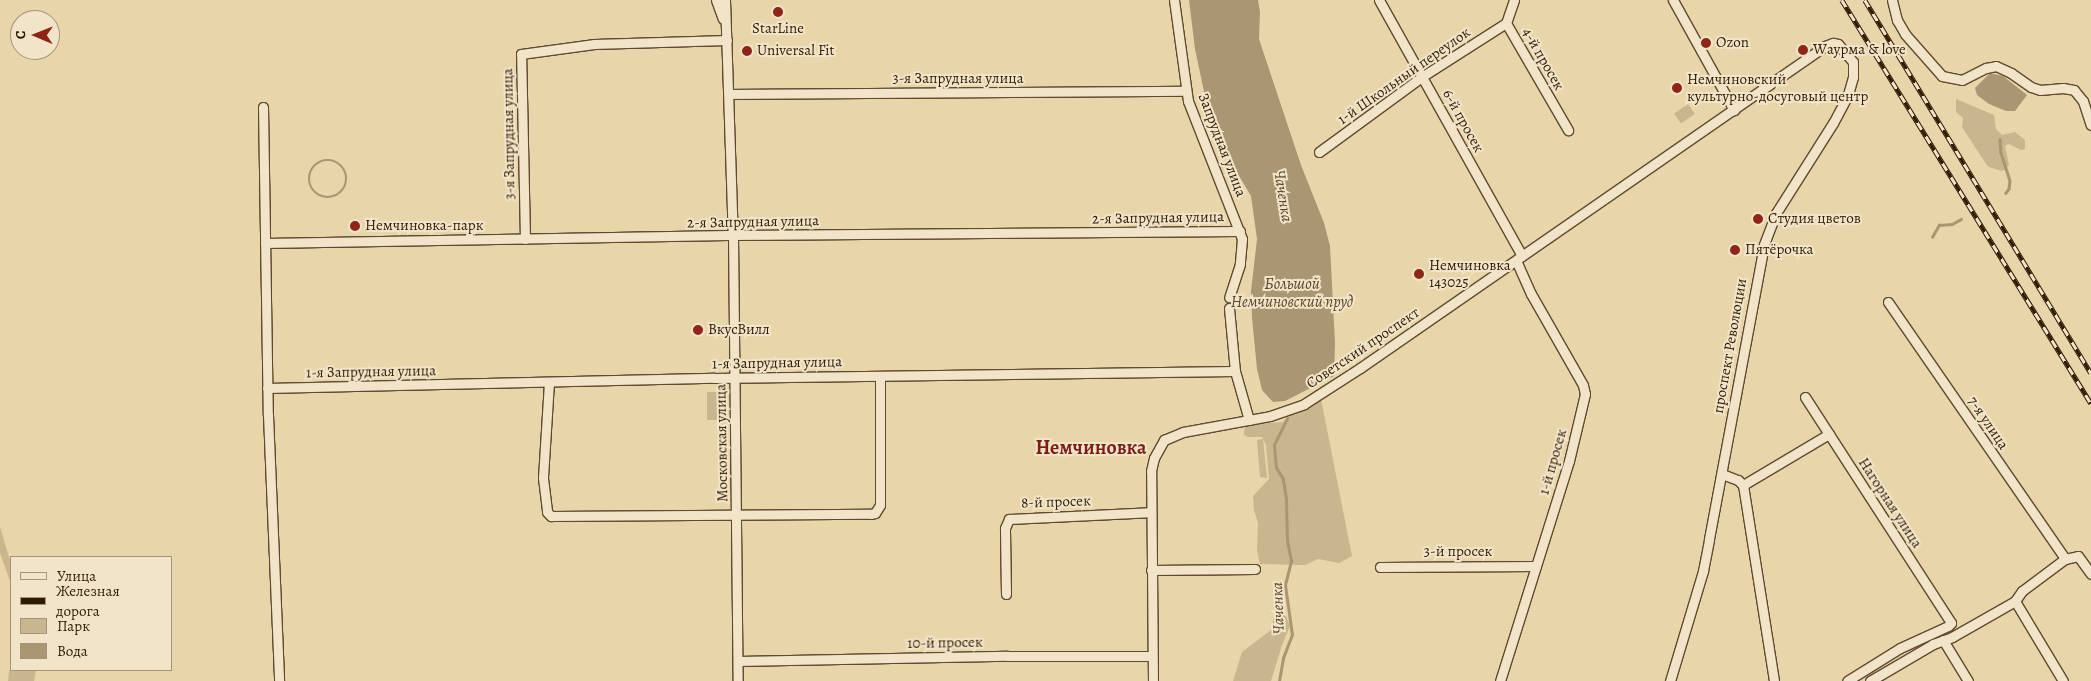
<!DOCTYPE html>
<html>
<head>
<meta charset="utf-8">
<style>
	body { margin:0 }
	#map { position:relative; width:2091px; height:681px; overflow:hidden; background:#e9d5aa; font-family:Alegreya,serif }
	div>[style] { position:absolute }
	.green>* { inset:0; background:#c9b58e; transform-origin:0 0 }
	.water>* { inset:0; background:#aa9672 }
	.stream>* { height:2.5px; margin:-1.25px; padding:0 1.25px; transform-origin:1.25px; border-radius:1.25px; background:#aa9672 }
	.stream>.ring { margin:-1.25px; padding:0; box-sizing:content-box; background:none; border:2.5px solid #aa9672; border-radius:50% }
	.roads { filter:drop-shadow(1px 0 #5e4a2e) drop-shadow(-1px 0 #5e4a2e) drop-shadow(0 1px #5e4a2e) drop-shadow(0 -1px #5e4a2e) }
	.minor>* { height:9px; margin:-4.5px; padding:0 4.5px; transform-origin:4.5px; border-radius:4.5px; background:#f1e4c8 }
	.rail>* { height:4.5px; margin-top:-2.25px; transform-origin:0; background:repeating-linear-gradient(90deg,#f1e4c8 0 8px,#2f1b04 0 16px); box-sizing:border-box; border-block:1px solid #2f1b04 }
	.dots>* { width:14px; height:14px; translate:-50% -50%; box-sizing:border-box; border:2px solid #f1e4c8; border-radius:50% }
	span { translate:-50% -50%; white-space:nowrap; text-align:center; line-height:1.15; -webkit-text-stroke:4px #f1e4c8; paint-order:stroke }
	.poi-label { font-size:15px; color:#2f1b04 }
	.left { translate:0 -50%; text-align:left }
	.street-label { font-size:15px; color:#2f1b04 }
	.water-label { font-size:16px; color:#5a462a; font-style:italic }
	.district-label { font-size:20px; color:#7a1f14; font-weight:700 }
	.legend { position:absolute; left:10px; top:556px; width:162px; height:115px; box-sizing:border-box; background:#f1e4c8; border:1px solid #a3947a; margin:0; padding:6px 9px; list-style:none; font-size:15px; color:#2f1b04 }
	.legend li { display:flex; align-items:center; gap:10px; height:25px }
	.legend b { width:25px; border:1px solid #a3947a }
	.north { position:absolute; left:10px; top:10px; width:50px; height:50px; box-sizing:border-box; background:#f1e4c8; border:1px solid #a3947a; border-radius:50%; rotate:271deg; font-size:14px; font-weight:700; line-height:20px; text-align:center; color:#2f1b04 }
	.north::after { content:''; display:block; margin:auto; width:18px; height:22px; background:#8f2418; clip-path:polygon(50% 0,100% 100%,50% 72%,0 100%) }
</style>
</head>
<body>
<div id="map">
	<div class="green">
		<div style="clip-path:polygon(1956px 99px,1994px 115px,1996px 129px,2002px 135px,2015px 132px,2025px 140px,2025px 149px,2021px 150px,2009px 144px,2005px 146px,2009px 165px,2006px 169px,2002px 171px,1989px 167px,1986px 164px,1962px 127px,1963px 118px,1956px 112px)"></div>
		<div style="left:1688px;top:104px;width:12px;height:17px;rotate:55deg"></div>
		<div style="left:707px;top:392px;width:14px;height:28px"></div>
		<div style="clip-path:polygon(1321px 399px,1352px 556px,1339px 563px,1318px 559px,1305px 565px,1260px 564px,1257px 551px,1258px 523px,1254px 510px,1253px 496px,1269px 479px,1266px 445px,1262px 437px,1248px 437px,1244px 435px,1244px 430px,1246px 426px,1255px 424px,1283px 422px,1295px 411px)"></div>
		<div style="clip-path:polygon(1263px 439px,1267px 478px,1260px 477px,1257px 440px)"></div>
		<div style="clip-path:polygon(0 527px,11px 564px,11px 584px,0 553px)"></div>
		<div style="clip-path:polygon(1275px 612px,1286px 616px,1290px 626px,1282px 645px,1271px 681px,1233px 681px,1242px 652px,1271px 630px)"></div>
		<div style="clip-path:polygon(11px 669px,36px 670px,34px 681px,8px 681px,9px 671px)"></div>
	</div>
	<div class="water">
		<div style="clip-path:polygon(1189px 0,1258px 0,1260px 12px,1259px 39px,1301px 165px,1324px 223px,1330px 246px,1335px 343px,1334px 376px,1285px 401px,1273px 402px,1262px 390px,1257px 369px,1252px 318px,1251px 291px,1257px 239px,1251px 196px,1223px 149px,1206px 101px,1195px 49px)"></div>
		<div style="clip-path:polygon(1990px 73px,2003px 76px,2027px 95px,2015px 111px,2006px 111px,1989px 104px,1977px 95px,1975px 88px)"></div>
	</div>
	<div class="stream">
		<div style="left:2000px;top:139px;width:14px;rotate:86deg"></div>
		<div style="left:2001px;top:153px;width:28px;rotate:72deg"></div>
		<div style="left:2010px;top:180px;width:9px;rotate:96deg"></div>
		<div style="left:2009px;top:189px;width:5px;rotate:127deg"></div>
		<div class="ring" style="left:309px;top:160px;width:35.5px;height:35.5px"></div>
		<div style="left:1932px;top:237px;width:14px;rotate:-60deg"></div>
		<div style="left:1939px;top:225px;width:13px;rotate:-4deg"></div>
		<div style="left:1952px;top:224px;width:10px;rotate:-29deg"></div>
		<div style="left:1279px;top:681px;width:23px;rotate:-80deg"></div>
		<div style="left:1283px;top:658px;width:25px;rotate:-69deg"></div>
		<div style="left:1292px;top:635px;width:50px;rotate:-98deg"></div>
		<div style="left:1285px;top:585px;width:25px;rotate:-76deg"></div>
		<div style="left:1291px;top:561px;width:20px;rotate:-101deg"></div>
		<div style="left:1287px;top:541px;width:42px;rotate:-91.4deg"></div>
		<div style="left:1286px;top:499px;width:20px;rotate:-99deg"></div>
		<div style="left:1283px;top:479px;width:13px;rotate:-122deg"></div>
		<div style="left:1276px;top:468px;width:23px;rotate:-95deg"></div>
		<div style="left:1274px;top:445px;width:30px;rotate:-64deg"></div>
	</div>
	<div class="roads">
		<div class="minor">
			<div style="left:716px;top:0;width:20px;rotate:70deg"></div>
			<div style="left:725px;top:0;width:236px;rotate:88.1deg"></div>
			<div style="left:733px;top:236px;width:445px;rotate:89.4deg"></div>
			<div style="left:1174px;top:0;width:102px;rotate:82.1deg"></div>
			<div style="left:1188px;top:101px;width:148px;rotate:68.6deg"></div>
			<div style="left:1242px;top:239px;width:25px;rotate:95deg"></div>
			<div style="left:1240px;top:264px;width:35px;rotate:108deg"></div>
			<div style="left:1379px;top:0;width:293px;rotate:60.8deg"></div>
			<div style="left:1514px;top:0;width:24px;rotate:109deg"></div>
			<div style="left:1506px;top:23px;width:124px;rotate:59.9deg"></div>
			<div style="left:1673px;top:0;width:126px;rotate:61deg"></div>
			<div style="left:1892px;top:0;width:21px;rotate:76deg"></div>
			<div style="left:1897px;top:20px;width:16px;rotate:60deg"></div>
			<div style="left:1905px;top:34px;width:56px;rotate:48.6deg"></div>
			<div style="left:1942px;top:76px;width:20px;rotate:11deg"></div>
			<div style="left:1962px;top:80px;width:27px;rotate:-27deg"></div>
			<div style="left:1986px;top:68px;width:10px;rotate:-11deg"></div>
			<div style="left:1996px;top:66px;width:17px;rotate:25deg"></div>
			<div style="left:2011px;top:73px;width:24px;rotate:35deg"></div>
			<div style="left:2031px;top:87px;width:9px;rotate:18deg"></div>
			<div style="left:2040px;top:90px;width:23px;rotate:-5deg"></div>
			<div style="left:2063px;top:88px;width:11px;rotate:10deg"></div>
			<div style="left:2074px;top:90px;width:14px;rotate:51deg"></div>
			<div style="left:2083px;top:101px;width:25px;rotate:72deg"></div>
			<div style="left:729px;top:94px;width:457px;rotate:-0.4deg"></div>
			<div style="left:263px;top:107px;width:308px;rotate:89.1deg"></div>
			<div style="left:268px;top:415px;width:266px;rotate:87.6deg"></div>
			<div style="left:1319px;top:152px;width:129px;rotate:-36.2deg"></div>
			<div style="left:1423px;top:76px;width:98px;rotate:-32.6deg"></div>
			<div style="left:525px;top:239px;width:185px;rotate:-91.2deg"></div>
			<div style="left:521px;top:54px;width:74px;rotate:-7.8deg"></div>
			<div style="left:594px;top:44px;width:133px;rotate:-1.7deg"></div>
			<div style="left:265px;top:243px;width:463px;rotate:-1deg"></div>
			<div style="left:728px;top:235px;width:512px;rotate:-0.45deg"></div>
			<div style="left:1888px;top:302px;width:312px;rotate:55.4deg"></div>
			<div style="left:1229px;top:308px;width:63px;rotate:84.6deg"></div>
			<div style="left:1235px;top:371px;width:51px;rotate:74.1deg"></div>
			<div style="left:549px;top:382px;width:96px;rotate:93.6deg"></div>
			<div style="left:543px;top:478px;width:34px;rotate:83deg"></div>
			<div style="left:547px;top:512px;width:6px;rotate:45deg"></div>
			<div style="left:551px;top:516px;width:320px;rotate:-0.4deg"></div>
			<div style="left:871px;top:514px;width:4px;rotate:-14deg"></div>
			<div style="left:875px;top:513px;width:9px;rotate:-58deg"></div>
			<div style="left:880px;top:505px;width:129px;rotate:-90deg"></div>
			<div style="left:267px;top:388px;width:447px;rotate:-1.3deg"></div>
			<div style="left:714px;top:378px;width:521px;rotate:-0.77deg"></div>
			<div style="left:1805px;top:397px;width:269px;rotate:57.1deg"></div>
			<div style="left:1951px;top:623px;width:4px;rotate:135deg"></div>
			<div style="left:1948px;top:626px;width:53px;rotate:155.4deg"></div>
			<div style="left:1900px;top:648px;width:62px;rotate:148.1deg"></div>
			<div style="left:1722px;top:474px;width:17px;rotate:21deg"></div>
			<div style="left:1738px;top:480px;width:7px;rotate:45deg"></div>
			<div style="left:1743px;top:485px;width:198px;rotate:81deg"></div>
			<div style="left:1743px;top:485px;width:100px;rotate:-30.7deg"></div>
			<div style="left:1380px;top:567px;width:156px;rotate:-0.4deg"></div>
			<div style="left:1151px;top:570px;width:104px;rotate:-0.6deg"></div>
			<div style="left:1006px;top:594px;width:66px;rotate:-90.9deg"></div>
			<div style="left:1005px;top:528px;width:10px;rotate:-66deg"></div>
			<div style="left:1009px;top:519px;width:141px;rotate:-2.8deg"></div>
			<div style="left:2015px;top:601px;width:93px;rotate:59deg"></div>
			<div style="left:1943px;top:640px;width:48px;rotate:58.6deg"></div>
			<div style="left:738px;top:661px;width:269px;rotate:-1.1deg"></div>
			<div style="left:1007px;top:656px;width:145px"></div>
			<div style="left:1153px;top:681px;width:210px;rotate:-90.5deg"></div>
			<div style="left:1151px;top:471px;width:13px;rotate:-77deg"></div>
			<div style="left:1154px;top:458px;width:21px;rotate:-61deg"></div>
			<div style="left:1164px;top:440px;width:21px;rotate:-23deg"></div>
			<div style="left:1183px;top:432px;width:88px;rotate:-10.4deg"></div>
			<div style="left:1270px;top:416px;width:36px;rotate:-19deg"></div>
			<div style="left:1304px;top:404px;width:67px;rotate:-32.7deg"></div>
			<div style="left:1360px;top:368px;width:566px;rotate:-34.7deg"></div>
			<div style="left:1825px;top:46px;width:9px;rotate:-21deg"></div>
			<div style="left:1833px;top:43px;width:5px;rotate:11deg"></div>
			<div style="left:1838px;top:44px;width:23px;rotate:50deg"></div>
			<div style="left:1853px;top:62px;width:15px;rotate:90deg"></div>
			<div style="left:1853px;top:77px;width:19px;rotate:106deg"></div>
			<div style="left:1848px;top:95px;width:32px;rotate:118deg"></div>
			<div style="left:1833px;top:123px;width:107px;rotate:122.3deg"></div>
			<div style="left:1776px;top:213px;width:34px;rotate:111deg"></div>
			<div style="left:1764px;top:245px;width:300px;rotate:100.6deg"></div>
			<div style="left:1709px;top:540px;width:32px;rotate:101deg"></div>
			<div style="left:1703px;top:571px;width:115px;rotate:106.7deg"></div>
			<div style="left:1500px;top:681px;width:231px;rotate:-72.6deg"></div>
			<div style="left:1569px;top:461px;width:69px;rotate:-76.6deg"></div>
			<div style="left:1585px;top:394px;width:9px;rotate:-103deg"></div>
			<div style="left:1583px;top:385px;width:105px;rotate:-119.7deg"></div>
			<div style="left:1531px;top:294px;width:36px;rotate:-114deg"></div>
			<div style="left:1870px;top:681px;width:73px;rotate:-30.4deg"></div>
			<div style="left:1933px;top:644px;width:20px;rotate:-20deg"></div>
			<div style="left:1952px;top:637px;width:73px;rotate:-29.7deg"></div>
			<div style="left:2015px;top:601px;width:12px;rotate:-55deg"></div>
			<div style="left:2022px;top:591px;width:54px;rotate:-36.7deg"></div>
			<div style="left:2065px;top:559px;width:13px;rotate:-13deg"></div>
			<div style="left:2078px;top:556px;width:22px;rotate:54deg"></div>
		</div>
	</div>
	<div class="rail">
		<div style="left:1842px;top:0;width:474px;rotate:58.3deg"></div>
		<div style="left:1865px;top:0;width:436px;rotate:58.8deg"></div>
	</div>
	<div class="dots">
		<div style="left:778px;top:12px;background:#8f2418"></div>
		<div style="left:1706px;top:43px;background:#8f2418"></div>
		<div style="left:1803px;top:50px;background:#8f2418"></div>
		<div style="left:747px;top:51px;background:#8f2418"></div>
		<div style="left:1677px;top:88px;background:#8f2418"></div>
		<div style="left:1758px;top:219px;background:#8f2418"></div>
		<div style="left:355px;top:226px;background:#8f2418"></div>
		<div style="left:1735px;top:250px;background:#8f2418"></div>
		<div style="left:1419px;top:274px;background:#8f2418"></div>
		<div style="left:698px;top:330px;background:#8f2418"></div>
	</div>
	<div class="poi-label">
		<span style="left:778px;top:29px">StarLine</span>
		<span class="left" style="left:1716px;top:43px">Ozon</span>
		<span class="left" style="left:1813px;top:50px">Wаурма &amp; love</span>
		<span class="left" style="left:757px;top:51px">Universal Fit</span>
		<span class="left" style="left:1687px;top:88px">Немчиновский<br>культурно-досуговый центр</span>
		<span class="left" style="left:1768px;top:219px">Студия цветов</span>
		<span class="left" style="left:365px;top:226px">Немчиновка-парк</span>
		<span class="left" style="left:1745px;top:250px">Пятёрочка</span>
		<span class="left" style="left:1429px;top:274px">Немчиновка<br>143025</span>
		<span class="left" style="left:708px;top:330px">ВкусВилл</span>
	</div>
	<div class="street-label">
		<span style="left:1543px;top:59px;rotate:60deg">4-й просек</span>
		<span style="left:1404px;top:76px;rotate:-35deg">1-й Школьный переулок</span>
		<span style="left:958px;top:79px">3-я Запрудная улица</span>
		<span style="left:1463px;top:121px;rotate:61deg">6-й просек</span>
		<span style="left:509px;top:134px;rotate:-91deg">3-я Запрудная улица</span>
		<span style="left:1222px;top:145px;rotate:69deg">Запрудная улица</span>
		<span style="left:1158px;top:218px;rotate:-1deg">2-я Запрудная улица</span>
		<span style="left:753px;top:222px;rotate:-1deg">2-я Запрудная улица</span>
		<span style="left:1730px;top:346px;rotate:-80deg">проспект Революции</span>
		<span style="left:1363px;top:348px;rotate:-34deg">Советский проспект</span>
		<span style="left:777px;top:363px;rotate:-1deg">1-я Запрудная улица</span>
		<span style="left:371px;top:372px;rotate:-1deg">1-я Запрудная улица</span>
		<span style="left:1988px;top:423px;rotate:56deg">7-я улица</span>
		<span style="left:722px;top:443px;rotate:-91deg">Московская улица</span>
		<span style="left:1553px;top:462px;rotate:-74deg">1-й просек</span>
		<span style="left:1056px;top:502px;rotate:-2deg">8-й просек</span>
		<span style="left:1890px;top:503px;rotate:57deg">Нагорная улица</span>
		<span style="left:1458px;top:552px">3-й просек</span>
		<span style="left:945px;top:643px;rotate:-1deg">10-й просек</span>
	</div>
	<div class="water-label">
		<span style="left:1283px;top:196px;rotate:81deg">Чаченка</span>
		<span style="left:1292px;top:293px">Большой<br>Немчиновский пруд</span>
		<span style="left:1278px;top:608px;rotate:-92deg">Чаченка</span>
	</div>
	<div class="district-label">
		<span style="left:1091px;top:447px">Немчиновка</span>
	</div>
	<ul class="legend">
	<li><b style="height:6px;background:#f1e4c8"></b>Улица</li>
	<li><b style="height:6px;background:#2f1b04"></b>Железная дорога</li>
	<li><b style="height:14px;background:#c9b58e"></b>Парк</li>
	<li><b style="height:14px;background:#aa9672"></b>Вода</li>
	</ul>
	<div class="north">С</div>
</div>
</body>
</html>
